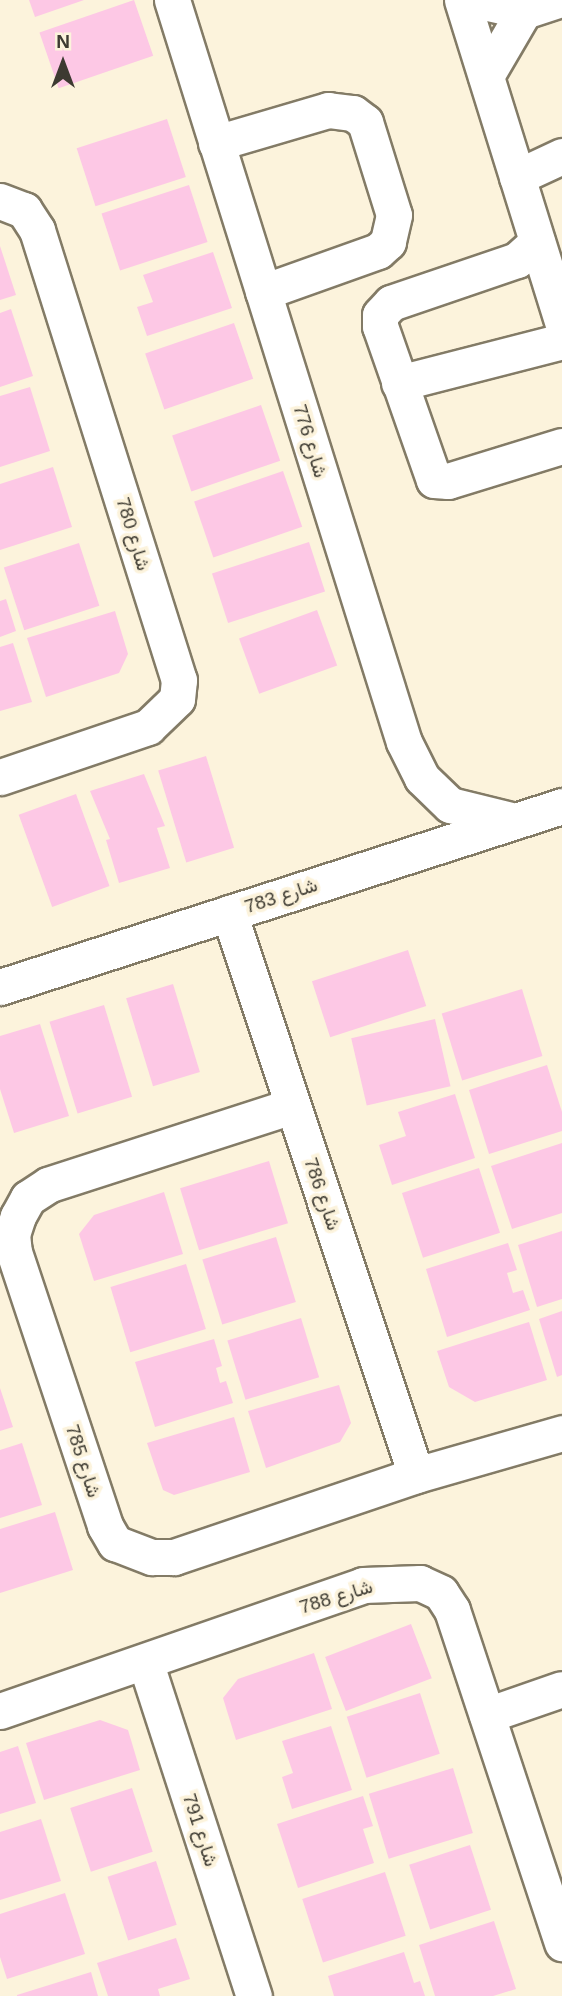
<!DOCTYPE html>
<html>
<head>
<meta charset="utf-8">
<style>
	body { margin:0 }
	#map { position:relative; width:562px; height:1996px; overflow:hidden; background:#fcf3dc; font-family:Helvetica,Vazirmatn,sans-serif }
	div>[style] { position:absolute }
	.building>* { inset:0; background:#fdc8e5; transform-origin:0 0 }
	.roads { filter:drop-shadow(2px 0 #837b66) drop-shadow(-2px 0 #837b66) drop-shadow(0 2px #837b66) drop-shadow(0 -2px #837b66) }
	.minor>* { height:35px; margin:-17.5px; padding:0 17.5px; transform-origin:17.5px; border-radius:17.5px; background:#fff }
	span { translate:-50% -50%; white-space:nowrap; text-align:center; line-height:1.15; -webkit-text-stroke:7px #fcf3dc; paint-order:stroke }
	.street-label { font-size:19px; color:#3d3a31 }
	.north { position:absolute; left:28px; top:28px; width:70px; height:70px; -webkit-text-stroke:5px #fcf3dc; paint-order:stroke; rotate:0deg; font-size:19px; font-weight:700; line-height:28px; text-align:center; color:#3d3a31 }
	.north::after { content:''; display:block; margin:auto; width:24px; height:32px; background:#3d3a31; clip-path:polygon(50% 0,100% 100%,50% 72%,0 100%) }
</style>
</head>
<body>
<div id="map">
	<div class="building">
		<div style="clip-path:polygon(29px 0,84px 0,35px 17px)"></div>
		<div style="left:134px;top:0;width:59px;height:100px;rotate:71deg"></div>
		<div style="left:167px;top:119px;width:61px;height:95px;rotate:72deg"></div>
		<div style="left:189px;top:185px;width:60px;height:92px;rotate:72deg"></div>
		<div style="clip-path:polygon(0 246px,16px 295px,0 300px)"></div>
		<div style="clip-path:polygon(213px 252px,232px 308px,147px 336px,137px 307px,153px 302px,143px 275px)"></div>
		<div style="clip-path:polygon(11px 309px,33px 376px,0 387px,0 313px)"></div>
		<div style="left:234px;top:323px;width:59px;height:94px;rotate:71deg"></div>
		<div style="clip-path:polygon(30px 387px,50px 451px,0 467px,0 396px)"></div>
		<div style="left:261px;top:405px;width:59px;height:94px;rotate:71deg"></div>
		<div style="clip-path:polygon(53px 467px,72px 527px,0 550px,0 484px)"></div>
		<div style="left:283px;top:471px;width:59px;height:94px;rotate:71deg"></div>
		<div style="left:309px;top:542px;width:52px;height:102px;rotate:72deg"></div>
		<div style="left:79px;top:543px;width:66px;height:79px;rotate:72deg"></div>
		<div style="clip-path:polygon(6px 599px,16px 631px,0 637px,0 601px)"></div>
		<div style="left:317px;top:610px;width:59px;height:83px;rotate:70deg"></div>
		<div style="clip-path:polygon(115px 611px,128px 654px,119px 673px,46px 697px,27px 638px)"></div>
		<div style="clip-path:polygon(13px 643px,32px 702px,0 711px,0 647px)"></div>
		<div style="left:206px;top:756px;width:96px;height:50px;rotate:73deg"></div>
		<div style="clip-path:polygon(144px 774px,165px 826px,157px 828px,170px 868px,119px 883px,106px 840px,110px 839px,90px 791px)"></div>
		<div style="left:76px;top:794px;width:98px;height:61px;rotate:70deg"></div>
		<div style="left:408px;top:950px;width:59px;height:101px;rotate:72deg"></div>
		<div style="left:173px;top:984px;width:92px;height:49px;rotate:73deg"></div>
		<div style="left:522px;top:989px;width:70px;height:84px;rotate:73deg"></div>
		<div style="left:104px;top:1005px;width:96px;height:57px;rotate:73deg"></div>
		<div style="left:435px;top:1019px;width:69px;height:86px;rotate:77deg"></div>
		<div style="clip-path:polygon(40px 1024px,69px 1116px,14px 1133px,0 1089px,0 1036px)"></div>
		<div style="clip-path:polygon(547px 1065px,562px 1112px,562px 1131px,489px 1154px,469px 1090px)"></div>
		<div style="clip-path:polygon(455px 1094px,475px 1158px,392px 1185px,379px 1145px,406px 1136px,398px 1112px)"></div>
		<div style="clip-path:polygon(562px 1143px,562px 1213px,512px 1229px,491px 1166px)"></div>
		<div style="left:269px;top:1161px;width:65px;height:93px;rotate:73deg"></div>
		<div style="left:479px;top:1168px;width:68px;height:81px;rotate:72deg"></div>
		<div style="clip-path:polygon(164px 1192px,183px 1254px,94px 1281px,79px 1234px,94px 1215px)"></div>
		<div style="clip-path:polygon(562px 1231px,562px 1299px,537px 1307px,518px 1245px)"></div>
		<div style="left:276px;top:1237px;width:68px;height:77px;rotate:73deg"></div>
		<div style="clip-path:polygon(508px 1243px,517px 1270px,507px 1273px,513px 1293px,523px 1290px,530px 1310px,447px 1337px,426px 1269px)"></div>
		<div style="left:186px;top:1264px;width:68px;height:79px;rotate:73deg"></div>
		<div style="clip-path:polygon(562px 1311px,562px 1375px,557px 1377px,539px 1319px)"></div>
		<div style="left:301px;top:1318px;width:62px;height:77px;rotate:73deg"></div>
		<div style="clip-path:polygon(529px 1322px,547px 1380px,475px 1402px,449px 1387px,437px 1351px)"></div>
		<div style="clip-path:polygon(214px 1339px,222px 1366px,216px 1368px,220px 1383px,226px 1381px,233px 1403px,155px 1427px,135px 1362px)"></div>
		<div style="clip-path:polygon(339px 1385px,351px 1423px,340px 1442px,266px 1468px,248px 1411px)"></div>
		<div style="clip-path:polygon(0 1388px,13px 1427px,0 1431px)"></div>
		<div style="clip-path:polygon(234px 1417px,250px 1472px,174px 1495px,163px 1490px,147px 1443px)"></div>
		<div style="clip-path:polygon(22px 1443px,42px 1505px,0 1518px,0 1450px)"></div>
		<div style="clip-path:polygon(55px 1512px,73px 1570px,0 1593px,0 1529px)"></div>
		<div style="left:411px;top:1624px;width:58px;height:92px;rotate:69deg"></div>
		<div style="clip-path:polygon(314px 1653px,332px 1709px,236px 1740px,223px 1698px,238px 1679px)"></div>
		<div style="left:420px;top:1693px;width:64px;height:77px;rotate:72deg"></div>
		<div style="clip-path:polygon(100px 1720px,128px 1730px,140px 1770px,44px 1800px,26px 1743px)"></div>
		<div style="clip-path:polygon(331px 1726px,352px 1790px,292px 1809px,282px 1777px,293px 1773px,282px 1741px)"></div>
		<div style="clip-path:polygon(18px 1746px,36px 1803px,0 1814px,0 1752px)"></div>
		<div style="left:453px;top:1768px;width:68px;height:88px;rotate:73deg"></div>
		<div style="left:132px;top:1788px;width:67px;height:65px;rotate:72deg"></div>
		<div style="clip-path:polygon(363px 1796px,373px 1826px,363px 1829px,374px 1863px,298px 1888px,277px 1824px)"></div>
		<div style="clip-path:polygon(41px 1819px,61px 1881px,0 1900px,0 1832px)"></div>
		<div style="left:470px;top:1845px;width:68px;height:64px;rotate:72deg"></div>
		<div style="left:156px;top:1861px;width:67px;height:51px;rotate:72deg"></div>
		<div style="left:385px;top:1872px;width:67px;height:87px;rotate:72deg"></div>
		<div style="clip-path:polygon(65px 1893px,85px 1954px,7px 1979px,0 1957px,0 1914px)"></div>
		<div style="clip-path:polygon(494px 1921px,516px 1989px,493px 1996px,435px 1996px,419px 1945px)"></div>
		<div style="clip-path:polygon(176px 1938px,190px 1979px,158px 1989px,160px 1996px,108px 1996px,97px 1963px)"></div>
		<div style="clip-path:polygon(404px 1952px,414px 1983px,420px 1981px,425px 1996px,334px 1996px,328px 1976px)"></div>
		<div style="clip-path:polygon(91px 1972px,98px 1996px,17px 1996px,17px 1995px)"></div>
	</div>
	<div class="roads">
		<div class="minor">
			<div style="left:172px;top:0;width:777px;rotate:72.64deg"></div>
			<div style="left:404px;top:742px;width:40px;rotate:63.4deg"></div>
			<div style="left:422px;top:778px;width:39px;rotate:44deg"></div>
			<div style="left:450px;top:805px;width:67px;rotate:13.8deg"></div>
			<div style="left:462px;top:0;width:337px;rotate:72.7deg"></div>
			<div style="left:474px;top:0;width:51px;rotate:12.4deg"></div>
			<div style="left:524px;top:11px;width:36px;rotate:-18deg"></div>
			<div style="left:486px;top:76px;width:75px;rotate:-59.7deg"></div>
			<div style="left:216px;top:143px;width:117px;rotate:-16.4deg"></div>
			<div style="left:328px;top:110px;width:25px;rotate:7deg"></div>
			<div style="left:353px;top:113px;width:15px;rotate:37deg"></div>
			<div style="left:365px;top:122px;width:97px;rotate:72.7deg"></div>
			<div style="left:394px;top:215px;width:28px;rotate:103deg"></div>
			<div style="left:388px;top:242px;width:13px;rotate:138deg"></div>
			<div style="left:378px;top:251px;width:122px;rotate:160.4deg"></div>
			<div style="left:517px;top:177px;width:50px;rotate:-25deg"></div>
			<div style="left:0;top:201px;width:26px;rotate:21deg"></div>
			<div style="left:24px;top:210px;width:24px;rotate:57deg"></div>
			<div style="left:37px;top:230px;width:472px;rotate:72.5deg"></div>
			<div style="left:179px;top:680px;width:19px;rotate:96deg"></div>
			<div style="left:177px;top:699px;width:40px;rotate:136deg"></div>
			<div style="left:148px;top:727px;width:156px;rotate:161.3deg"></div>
			<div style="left:537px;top:242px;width:27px;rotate:138deg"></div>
			<div style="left:517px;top:260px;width:133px;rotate:161.2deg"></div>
			<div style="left:391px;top:303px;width:16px;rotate:133deg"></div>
			<div style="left:380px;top:315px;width:11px;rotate:90deg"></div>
			<div style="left:380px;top:326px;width:163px;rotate:70.7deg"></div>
			<div style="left:434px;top:480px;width:14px;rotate:4deg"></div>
			<div style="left:448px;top:481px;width:119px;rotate:-17.1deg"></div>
			<div style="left:399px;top:383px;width:168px;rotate:-14.4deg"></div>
			<div style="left:229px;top:913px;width:592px;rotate:71.6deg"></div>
			<div style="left:0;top:987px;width:590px;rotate:-17.85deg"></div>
			<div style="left:292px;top:1106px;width:256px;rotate:162.1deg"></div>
			<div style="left:48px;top:1185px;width:24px;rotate:147deg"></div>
			<div style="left:28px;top:1198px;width:21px;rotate:119deg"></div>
			<div style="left:18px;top:1216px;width:19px;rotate:108deg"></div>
			<div style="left:12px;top:1234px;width:18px;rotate:84deg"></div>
			<div style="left:14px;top:1252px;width:289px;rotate:71.6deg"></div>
			<div style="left:105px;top:1526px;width:20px;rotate:60deg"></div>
			<div style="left:115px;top:1543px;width:40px;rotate:21deg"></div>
			<div style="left:152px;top:1557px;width:22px"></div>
			<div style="left:174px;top:1557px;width:256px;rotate:-18.7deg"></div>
			<div style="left:416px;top:1475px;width:152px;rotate:-16deg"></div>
			<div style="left:146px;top:1664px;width:349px;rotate:72deg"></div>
			<div style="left:0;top:1711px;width:384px;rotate:-19.1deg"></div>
			<div style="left:363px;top:1585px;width:57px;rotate:-2deg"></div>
			<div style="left:420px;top:1583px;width:23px;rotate:25deg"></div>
			<div style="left:441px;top:1593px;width:20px;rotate:57deg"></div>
			<div style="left:452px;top:1610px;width:351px;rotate:71.7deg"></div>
			<div style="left:487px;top:1715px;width:79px;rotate:-19.1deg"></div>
		</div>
	</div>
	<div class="street-label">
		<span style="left:310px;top:441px;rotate:73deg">شارع 776</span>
		<span style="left:133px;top:534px;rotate:73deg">شارع 780</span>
		<span style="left:281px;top:896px;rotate:-18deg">شارع 783</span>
		<span style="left:322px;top:1194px;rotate:71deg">شارع 786</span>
		<span style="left:83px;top:1461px;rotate:72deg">شارع 785</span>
		<span style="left:336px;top:1597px;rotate:-17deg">شارع 788</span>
		<span style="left:200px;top:1830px;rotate:72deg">شارع 791</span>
	</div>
	<div class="north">N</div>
</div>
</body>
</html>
